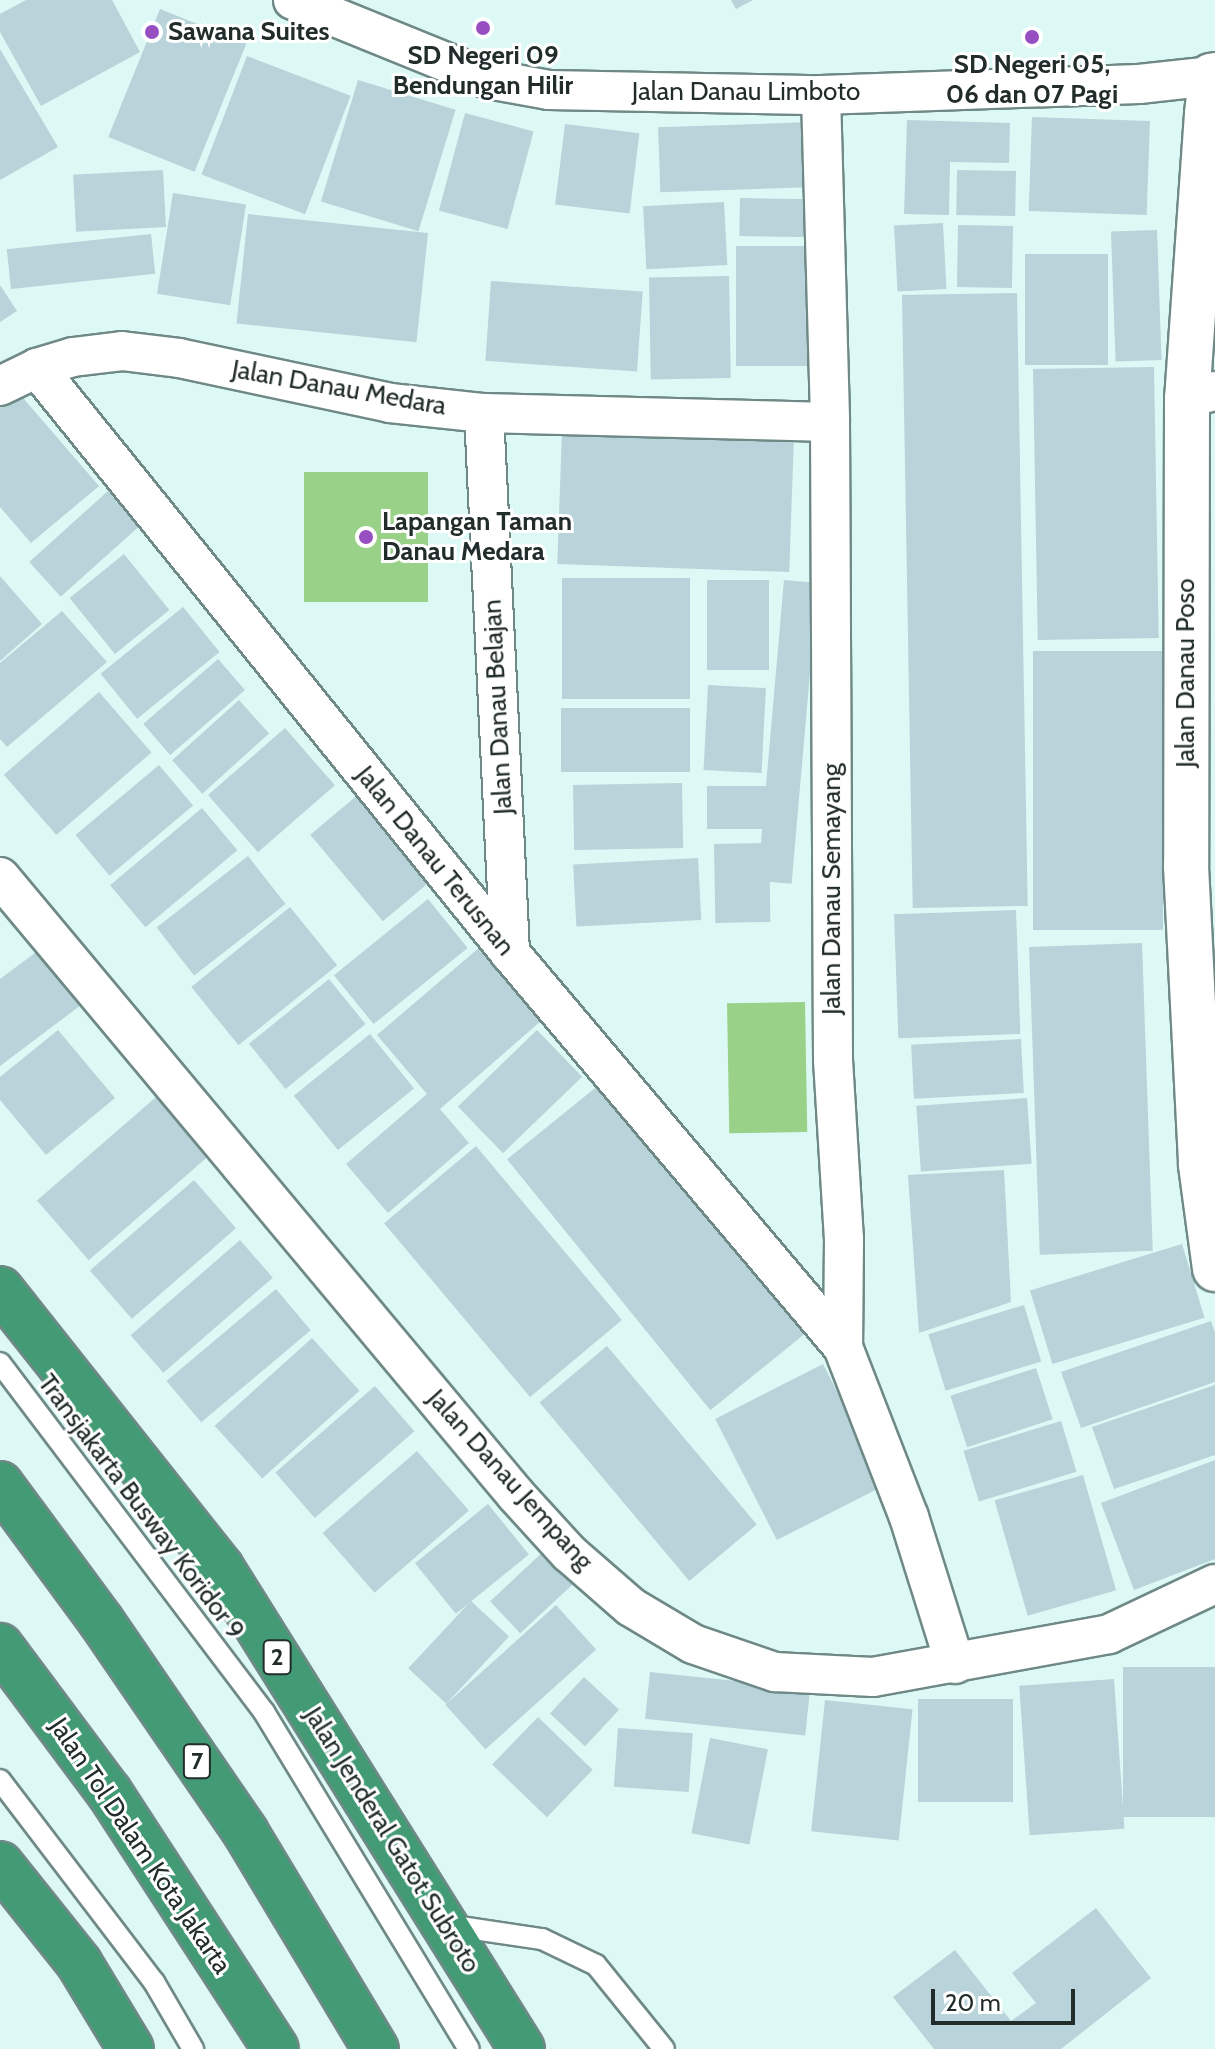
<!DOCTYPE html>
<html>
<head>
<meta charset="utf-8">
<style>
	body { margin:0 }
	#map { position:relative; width:1215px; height:2049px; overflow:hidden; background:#dcf9f5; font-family:Cabin,sans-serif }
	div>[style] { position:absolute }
	.green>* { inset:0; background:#9ad188; transform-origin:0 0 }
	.building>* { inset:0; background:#b8d3d9; transform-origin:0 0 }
	.roads { filter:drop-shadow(2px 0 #6f8986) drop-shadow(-2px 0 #6f8986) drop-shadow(0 2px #6f8986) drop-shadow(0 -2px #6f8986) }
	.lane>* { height:20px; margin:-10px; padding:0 10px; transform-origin:10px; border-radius:10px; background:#fff }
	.street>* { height:38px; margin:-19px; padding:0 19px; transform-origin:19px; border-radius:19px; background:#fff }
	.secondary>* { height:44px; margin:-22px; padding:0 22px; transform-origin:22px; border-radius:22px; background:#fff }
	.highway>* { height:44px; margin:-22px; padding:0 22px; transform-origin:22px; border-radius:22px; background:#439b76 }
	.dots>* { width:22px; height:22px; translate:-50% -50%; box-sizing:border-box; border:4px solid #fff; border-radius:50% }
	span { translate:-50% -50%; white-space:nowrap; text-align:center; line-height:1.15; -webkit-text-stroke:6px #fff; paint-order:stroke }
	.shield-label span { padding:2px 6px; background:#fff; border:2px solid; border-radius:6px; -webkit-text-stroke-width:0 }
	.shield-label { font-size:24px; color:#212c2b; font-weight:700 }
	.poi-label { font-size:26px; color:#212c2b; font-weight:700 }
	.left { translate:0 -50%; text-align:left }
	.street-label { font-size:26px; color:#212c2b }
	.scale { position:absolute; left:931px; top:1989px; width:144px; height:36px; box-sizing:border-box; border:4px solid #212c2b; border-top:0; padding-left:10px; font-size:24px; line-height:28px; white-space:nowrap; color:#212c2b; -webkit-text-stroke:6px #fff; paint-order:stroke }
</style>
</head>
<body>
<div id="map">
	<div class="green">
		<div style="left:304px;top:472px;width:124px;height:130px"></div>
		<div style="left:805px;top:1002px;width:130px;height:78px;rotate:89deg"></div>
	</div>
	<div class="building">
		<div style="clip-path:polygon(26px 0,112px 0,140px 52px,41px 106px,0 32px,0 14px)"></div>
		<div style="clip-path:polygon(731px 0,753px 0,736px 9px)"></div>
		<div style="left:160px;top:9px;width:93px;height:138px;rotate:22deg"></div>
		<div style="clip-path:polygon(0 49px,58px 147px,0 180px)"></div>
		<div style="left:247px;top:56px;width:111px;height:127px;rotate:21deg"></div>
		<div style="left:358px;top:80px;width:102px;height:127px;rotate:17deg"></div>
		<div style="left:465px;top:113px;width:71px;height:101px;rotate:15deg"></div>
		<div style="left:1032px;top:117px;width:118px;height:94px;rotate:2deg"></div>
		<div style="clip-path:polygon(907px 120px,1010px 123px,1009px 163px,950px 162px,949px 215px,904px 214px)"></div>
		<div style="left:812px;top:122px;width:65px;height:154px;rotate:88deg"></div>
		<div style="left:565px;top:124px;width:75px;height:81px;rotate:7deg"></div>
		<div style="left:163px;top:170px;width:57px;height:90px;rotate:87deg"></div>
		<div style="left:957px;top:170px;width:59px;height:45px;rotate:1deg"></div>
		<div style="left:173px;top:193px;width:74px;height:102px;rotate:9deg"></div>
		<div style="left:740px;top:198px;width:78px;height:38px;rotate:1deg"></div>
		<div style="left:724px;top:202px;width:63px;height:81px;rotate:87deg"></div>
		<div style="left:248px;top:214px;width:181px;height:110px;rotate:6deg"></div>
		<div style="left:943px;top:223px;width:66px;height:49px;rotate:87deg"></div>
		<div style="left:958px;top:225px;width:55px;height:62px;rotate:1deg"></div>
		<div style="left:1157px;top:230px;width:130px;height:46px;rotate:88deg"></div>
		<div style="left:151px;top:234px;width:40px;height:145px;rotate:84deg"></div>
		<div style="left:736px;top:246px;width:84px;height:120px"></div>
		<div style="left:1025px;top:254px;width:83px;height:111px"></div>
		<div style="left:729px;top:276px;width:102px;height:80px;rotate:89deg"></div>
		<div style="left:491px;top:281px;width:152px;height:80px;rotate:4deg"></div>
		<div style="clip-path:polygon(0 285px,17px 311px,0 322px)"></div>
		<div style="left:1017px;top:293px;width:613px;height:115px;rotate:89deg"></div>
		<div style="left:1154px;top:367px;width:271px;height:121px;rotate:89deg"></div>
		<div style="clip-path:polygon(18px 392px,99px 486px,31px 543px,0 507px,0 407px)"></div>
		<div style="left:562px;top:431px;width:232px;height:133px;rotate:2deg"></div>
		<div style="left:108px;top:491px;width:47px;height:106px;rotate:48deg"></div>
		<div style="left:124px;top:554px;width:72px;height:70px;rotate:51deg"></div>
		<div style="clip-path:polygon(0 576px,42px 624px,0 661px)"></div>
		<div style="left:562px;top:578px;width:128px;height:121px"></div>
		<div style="left:707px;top:580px;width:62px;height:90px"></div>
		<div style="left:784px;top:580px;width:34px;height:302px;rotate:5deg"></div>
		<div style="left:183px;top:607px;width:58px;height:106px;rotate:51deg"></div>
		<div style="clip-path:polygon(62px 611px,107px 662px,7px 747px,0 739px,0 663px)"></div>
		<div style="left:1163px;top:651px;width:279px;height:130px;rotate:90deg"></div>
		<div style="left:218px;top:659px;width:41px;height:99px;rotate:49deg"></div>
		<div style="left:708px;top:685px;width:58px;height:85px;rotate:3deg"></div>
		<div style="left:99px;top:692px;width:80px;height:126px;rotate:49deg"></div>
		<div style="left:239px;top:700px;width:45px;height:90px;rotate:48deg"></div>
		<div style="left:561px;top:708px;width:129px;height:64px"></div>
		<div style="left:285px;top:728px;width:76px;height:102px;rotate:49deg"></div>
		<div style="left:159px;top:765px;width:53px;height:109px;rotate:50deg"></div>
		<div style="left:682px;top:783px;width:65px;height:109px;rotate:89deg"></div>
		<div style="left:768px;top:786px;width:43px;height:61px;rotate:90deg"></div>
		<div style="left:360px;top:793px;width:113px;height:65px;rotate:50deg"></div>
		<div style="left:202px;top:808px;width:55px;height:120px;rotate:50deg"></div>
		<div style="left:769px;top:843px;width:79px;height:55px;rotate:89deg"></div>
		<div style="left:248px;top:856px;width:61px;height:116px;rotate:52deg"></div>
		<div style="left:698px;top:858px;width:62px;height:125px;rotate:87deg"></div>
		<div style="left:428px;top:899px;width:63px;height:121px;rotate:51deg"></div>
		<div style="left:290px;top:907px;width:75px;height:127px;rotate:51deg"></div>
		<div style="left:1016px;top:910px;width:124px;height:122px;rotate:88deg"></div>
		<div style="clip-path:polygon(487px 941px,550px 1013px,440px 1109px,469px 1143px,388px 1213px,346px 1164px,427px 1094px,377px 1035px)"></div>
		<div style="left:1142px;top:943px;width:308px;height:113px;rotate:88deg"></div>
		<div style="clip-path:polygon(47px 944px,89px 999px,0 1066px,0 979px)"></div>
		<div style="left:329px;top:979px;width:58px;height:103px;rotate:51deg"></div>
		<div style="clip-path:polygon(58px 1030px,115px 1098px,46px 1155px,0 1100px,0 1077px)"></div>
		<div style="left:537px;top:1030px;width:65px;height:110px;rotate:46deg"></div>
		<div style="left:370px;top:1034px;width:70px;height:98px;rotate:51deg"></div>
		<div style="left:1021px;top:1039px;width:54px;height:110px;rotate:87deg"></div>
		<div style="left:605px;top:1080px;width:323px;height:126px;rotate:51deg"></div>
		<div style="left:163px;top:1091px;width:79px;height:167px;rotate:49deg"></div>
		<div style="left:1027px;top:1098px;width:66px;height:111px;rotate:86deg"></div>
		<div style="left:476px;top:1146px;width:227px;height:120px;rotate:50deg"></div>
		<div style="clip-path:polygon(1004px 1170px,1011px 1302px,919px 1333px,908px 1175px)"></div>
		<div style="left:194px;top:1180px;width:64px;height:138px;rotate:49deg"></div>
		<div style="left:240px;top:1240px;width:50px;height:145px;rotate:49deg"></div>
		<div style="left:1182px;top:1244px;width:77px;height:159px;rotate:73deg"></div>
		<div style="left:276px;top:1289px;width:54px;height:143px;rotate:50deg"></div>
		<div style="left:1024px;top:1305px;width:59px;height:100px;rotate:73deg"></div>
		<div style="clip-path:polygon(1211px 1321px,1215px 1333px,1215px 1382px,1081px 1428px,1061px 1372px)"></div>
		<div style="left:312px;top:1338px;width:71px;height:131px;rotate:48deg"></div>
		<div style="left:607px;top:1346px;width:233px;height:88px;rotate:50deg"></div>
		<div style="left:823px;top:1364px;width:136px;height:121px;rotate:63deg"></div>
		<div style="left:1036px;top:1368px;width:54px;height:90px;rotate:72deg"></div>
		<div style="clip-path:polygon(1215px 1385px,1215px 1455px,1114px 1489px,1092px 1427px)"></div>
		<div style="left:375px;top:1386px;width:60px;height:132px;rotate:49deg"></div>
		<div style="left:1061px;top:1421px;width:53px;height:102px;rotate:73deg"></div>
		<div style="left:417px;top:1451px;width:79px;height:125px;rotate:49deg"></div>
		<div style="clip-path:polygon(1215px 1460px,1215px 1559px,1134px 1590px,1101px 1503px)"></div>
		<div style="left:1083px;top:1475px;width:120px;height:92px;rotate:74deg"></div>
		<div style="left:488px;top:1504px;width:65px;height:94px;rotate:51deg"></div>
		<div style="left:545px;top:1550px;width:44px;height:75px;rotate:47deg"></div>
		<div style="left:471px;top:1601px;width:52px;height:92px;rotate:43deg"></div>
		<div style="left:556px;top:1605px;width:60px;height:149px;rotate:48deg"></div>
		<div style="left:1215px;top:1667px;width:150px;height:92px;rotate:90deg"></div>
		<div style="left:650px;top:1672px;width:161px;height:47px;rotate:6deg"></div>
		<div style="left:584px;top:1677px;width:48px;height:50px;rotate:43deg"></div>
		<div style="left:1114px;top:1679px;width:150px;height:95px;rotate:86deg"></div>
		<div style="left:1013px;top:1699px;width:103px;height:95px;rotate:90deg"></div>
		<div style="left:825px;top:1700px;width:88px;height:132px;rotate:6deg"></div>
		<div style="left:538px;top:1717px;width:76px;height:66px;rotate:44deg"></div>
		<div style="left:618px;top:1728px;width:75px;height:59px;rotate:4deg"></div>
		<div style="left:710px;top:1738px;width:59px;height:97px;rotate:11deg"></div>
		<div style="clip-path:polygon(1096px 1908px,1151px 1978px,1061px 2049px,934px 2049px,893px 1997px,955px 1950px,1011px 2021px,1036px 2003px,1012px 1973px)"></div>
	</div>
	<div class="roads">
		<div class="lane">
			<div style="left:0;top:1363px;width:438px;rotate:52.9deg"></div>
			<div style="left:264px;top:1712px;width:394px;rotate:58.7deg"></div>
			<div style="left:0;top:1780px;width:254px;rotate:52.7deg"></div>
			<div style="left:154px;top:1982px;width:78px;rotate:59.8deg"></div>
			<div style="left:447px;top:1925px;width:96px;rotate:8.4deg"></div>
			<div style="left:542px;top:1939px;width:60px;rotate:25.7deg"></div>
			<div style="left:596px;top:1965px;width:108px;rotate:51deg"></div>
		</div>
		<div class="street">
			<div style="left:293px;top:0;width:210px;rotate:22.1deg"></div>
			<div style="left:488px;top:79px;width:62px;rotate:10.2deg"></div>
			<div style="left:549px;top:90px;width:272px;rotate:1.1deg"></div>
			<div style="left:821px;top:95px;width:318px;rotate:-2deg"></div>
			<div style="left:1139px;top:84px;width:72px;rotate:-6.3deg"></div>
			<div style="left:821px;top:95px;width:327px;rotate:88.4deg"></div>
			<div style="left:830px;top:422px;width:638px;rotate:89.73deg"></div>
			<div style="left:833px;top:1060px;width:178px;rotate:86.5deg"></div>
			<div style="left:844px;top:1238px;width:109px;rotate:90.5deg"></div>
			<div style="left:843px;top:1347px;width:182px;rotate:68.8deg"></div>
			<div style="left:909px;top:1517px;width:154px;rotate:72.6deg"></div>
			<div style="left:37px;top:368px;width:752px;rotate:51.04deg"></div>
			<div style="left:510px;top:953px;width:516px;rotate:49.8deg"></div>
			<div style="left:0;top:386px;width:41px;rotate:-25.9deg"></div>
			<div style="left:37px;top:368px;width:38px;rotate:-17deg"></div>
			<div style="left:73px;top:357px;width:49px;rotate:-7deg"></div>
			<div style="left:122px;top:351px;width:57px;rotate:7deg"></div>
			<div style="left:179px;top:358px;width:216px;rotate:12deg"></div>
			<div style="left:390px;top:403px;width:95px;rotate:6.1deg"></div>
			<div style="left:484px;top:413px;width:346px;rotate:1.5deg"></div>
			<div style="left:1187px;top:398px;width:29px;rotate:-14deg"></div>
			<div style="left:484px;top:413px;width:541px;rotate:87.24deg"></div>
			<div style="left:0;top:877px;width:805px;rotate:50.14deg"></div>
			<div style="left:516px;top:1495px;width:79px;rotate:47.6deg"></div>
			<div style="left:569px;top:1553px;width:82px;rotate:41.1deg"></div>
			<div style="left:631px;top:1607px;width:72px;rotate:30.8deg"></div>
			<div style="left:693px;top:1644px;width:87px;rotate:18.9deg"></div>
			<div style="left:775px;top:1672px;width:98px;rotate:2.9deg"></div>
			<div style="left:873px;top:1677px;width:240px;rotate:-10.3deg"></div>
			<div style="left:1109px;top:1634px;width:117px;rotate:-25.3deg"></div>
		</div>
		<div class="secondary">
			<div style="left:1215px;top:75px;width:4px;rotate:166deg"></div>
			<div style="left:1211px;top:76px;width:38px;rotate:96deg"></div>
			<div style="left:1207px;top:114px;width:285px;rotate:94deg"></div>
			<div style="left:1187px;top:398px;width:468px;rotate:90.1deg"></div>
			<div style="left:1186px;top:866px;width:299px;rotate:87.1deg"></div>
			<div style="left:1201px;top:1165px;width:105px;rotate:82.3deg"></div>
		</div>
		<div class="highway">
			<div style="left:0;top:1289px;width:356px;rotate:51.6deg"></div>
			<div style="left:221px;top:1568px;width:567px;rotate:57.96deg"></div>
			<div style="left:0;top:1484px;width:170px;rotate:53.6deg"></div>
			<div style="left:101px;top:1621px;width:257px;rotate:55.6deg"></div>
			<div style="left:246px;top:1833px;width:252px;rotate:59deg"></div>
			<div style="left:0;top:1646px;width:182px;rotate:53.3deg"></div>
			<div style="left:109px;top:1792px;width:306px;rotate:57deg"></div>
			<div style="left:0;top:1864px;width:127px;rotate:51.4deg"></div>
			<div style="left:79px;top:1963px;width:100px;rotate:58.8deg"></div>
		</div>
	</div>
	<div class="dots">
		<div style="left:483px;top:28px;background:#964ec1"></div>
		<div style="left:152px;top:32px;background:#964ec1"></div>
		<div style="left:1032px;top:37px;background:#964ec1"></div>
		<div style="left:366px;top:537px;background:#964ec1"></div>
	</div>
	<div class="shield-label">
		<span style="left:277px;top:1657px">2</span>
		<span style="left:197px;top:1761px">7</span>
	</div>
	<div class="poi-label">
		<span class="left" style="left:168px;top:32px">Sawana Suites</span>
		<span style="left:483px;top:71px">SD Negeri 09<br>Bendungan Hilir</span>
		<span style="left:1032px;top:80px">SD Negeri 05,<br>06 dan 07 Pagi</span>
		<span class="left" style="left:382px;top:537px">Lapangan Taman<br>Danau Medara</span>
	</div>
	<div class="street-label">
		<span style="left:746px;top:92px">Jalan Danau Limboto</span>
		<span style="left:339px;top:388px;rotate:10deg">Jalan Danau Medara</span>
		<span style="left:1186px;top:673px;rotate:-90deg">Jalan Danau Poso</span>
		<span style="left:498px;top:707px;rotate:-93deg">Jalan Danau Belajan</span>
		<span style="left:435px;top:861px;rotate:51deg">Jalan Danau Terusnan</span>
		<span style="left:832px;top:889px;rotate:-90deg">Jalan Danau Semayang</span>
		<span style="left:510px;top:1480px;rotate:48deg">Jalan Danau Jempang</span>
		<span style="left:141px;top:1507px;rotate:53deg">Transjakarta Busway Koridor 9</span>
		<span style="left:392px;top:1840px;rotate:58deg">Jalan Jenderal Gatot Subroto</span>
		<span style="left:140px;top:1846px;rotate:56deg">Jalan Tol Dalam Kota Jakarta</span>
	</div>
	<div class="scale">20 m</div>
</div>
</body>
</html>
